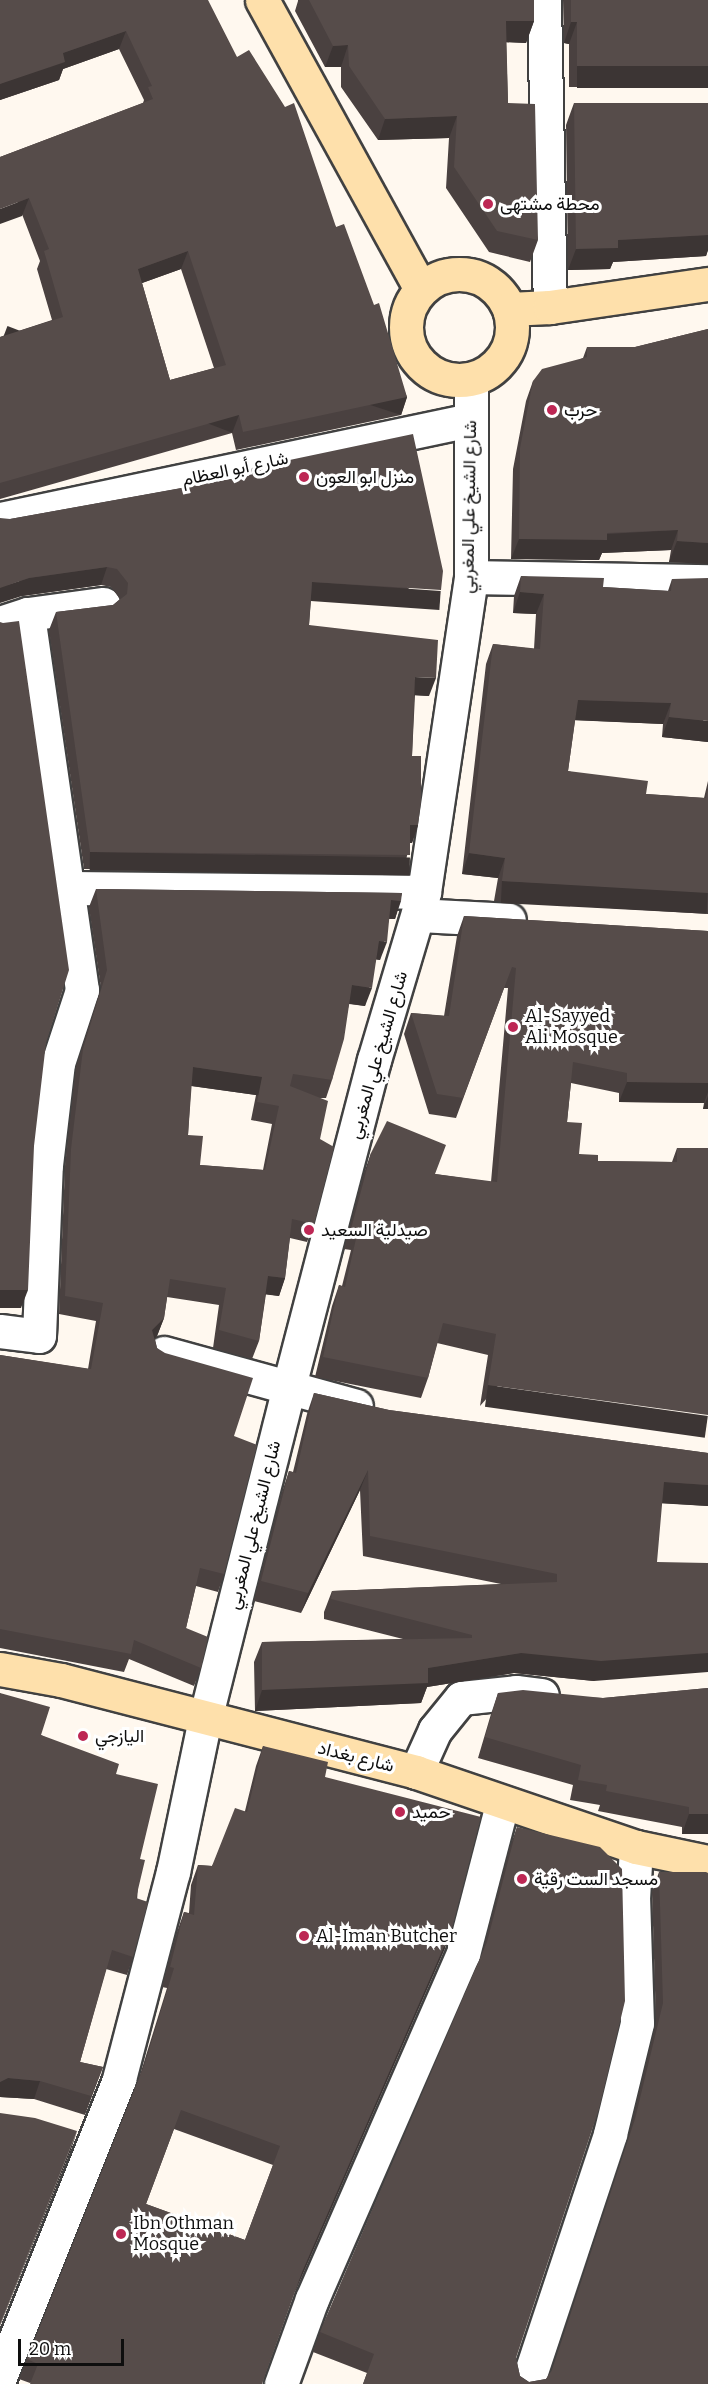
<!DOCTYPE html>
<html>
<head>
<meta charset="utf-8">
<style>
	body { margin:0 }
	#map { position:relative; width:708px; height:2384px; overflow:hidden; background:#fff8ef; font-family:Bitter,Vazirmatn,serif }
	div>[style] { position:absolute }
	.roads { filter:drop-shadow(2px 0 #414141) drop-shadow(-2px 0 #414141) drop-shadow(0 2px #414141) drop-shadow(0 -2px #414141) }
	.street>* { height:33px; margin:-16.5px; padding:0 16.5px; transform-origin:16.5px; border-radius:16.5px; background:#fff }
	.secondary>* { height:33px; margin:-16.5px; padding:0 16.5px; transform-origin:16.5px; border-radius:16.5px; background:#fee0ab }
	.secondary>.ring { margin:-16.5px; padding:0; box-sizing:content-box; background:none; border:33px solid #fee0ab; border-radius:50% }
	.wall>* { inset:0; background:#4a4140 }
	.shaded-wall>* { inset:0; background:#3c3534; transform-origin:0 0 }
	.building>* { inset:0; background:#564c4a }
	.dots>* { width:16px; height:16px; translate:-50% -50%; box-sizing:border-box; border:3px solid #fff; border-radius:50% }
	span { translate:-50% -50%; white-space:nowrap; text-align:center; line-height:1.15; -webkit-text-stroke:6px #fff; paint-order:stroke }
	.poi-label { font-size:18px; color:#0e0e0e }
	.left { translate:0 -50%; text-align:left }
	.street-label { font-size:18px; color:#0e0e0e }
	.scale { position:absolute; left:18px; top:2339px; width:106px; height:27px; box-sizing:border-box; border:3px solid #0e0e0e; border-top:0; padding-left:8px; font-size:18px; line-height:21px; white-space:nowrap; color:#0e0e0e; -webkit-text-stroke:4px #fff; paint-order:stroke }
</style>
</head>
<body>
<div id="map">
	<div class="roads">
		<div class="street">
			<div style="left:544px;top:0;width:307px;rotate:88.9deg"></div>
			<div style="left:0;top:519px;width:479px;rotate:-11.9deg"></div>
			<div style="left:471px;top:577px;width:237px;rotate:1deg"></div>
			<div style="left:0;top:623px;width:29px;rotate:-18deg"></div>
			<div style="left:28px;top:614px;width:76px;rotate:-7.6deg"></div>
			<div style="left:65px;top:888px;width:359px;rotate:0.6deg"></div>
			<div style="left:418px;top:915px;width:91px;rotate:3.1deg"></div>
			<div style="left:0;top:1331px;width:39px;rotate:7deg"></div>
			<div style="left:39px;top:1336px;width:171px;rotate:-87.7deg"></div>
			<div style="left:46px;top:1165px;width:103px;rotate:-83.3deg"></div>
			<div style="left:58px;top:1063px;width:77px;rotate:-71.8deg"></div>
			<div style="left:82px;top:990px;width:380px;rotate:-98.2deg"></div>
			<div style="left:164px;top:1353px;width:199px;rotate:15.4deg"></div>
			<div style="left:416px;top:1772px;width:46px;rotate:-65.7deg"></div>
			<div style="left:435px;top:1730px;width:41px;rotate:-50.9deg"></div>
			<div style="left:461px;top:1698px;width:55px;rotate:-6.2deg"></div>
			<div style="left:516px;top:1692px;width:26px;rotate:7deg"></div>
			<div style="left:0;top:2377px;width:321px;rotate:-68.2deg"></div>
			<div style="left:119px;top:2079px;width:214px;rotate:-75.4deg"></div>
			<div style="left:173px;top:1872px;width:156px;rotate:-78.2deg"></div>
			<div style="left:205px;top:1719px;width:343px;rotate:-75.8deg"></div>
			<div style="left:289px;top:1386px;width:337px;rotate:-75.4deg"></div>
			<div style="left:374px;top:1060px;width:175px;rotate:-73.4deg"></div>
			<div style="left:424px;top:892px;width:318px;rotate:-81.5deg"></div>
			<div style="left:471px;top:577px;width:198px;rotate:-90deg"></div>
			<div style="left:281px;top:2384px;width:90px;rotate:-70deg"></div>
			<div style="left:312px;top:2299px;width:377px;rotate:-66.4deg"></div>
			<div style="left:463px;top:1954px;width:155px;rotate:-75.4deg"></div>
			<div style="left:527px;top:2384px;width:263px;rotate:-71.6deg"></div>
			<div style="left:610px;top:2134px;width:114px;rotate:-76.3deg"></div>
			<div style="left:637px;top:2023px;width:124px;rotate:-91.8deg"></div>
			<div style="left:633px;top:1899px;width:52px;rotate:-86.7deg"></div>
		</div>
		<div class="secondary">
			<div style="left:262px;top:0;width:330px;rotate:61.2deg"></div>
			<div class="ring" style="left:406px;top:274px;width:73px;height:73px"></div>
			<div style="left:509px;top:309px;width:41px;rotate:-2.8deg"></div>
			<div style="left:550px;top:307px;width:160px;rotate:-8.3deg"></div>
			<div style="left:0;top:1669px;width:62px;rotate:10.2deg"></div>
			<div style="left:61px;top:1680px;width:367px;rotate:14.5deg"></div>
			<div style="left:416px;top:1772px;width:232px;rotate:18.8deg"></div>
			<div style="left:636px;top:1847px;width:74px;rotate:11.8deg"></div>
		</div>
	</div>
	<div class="wall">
		<div style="clip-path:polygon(evenodd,0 0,237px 57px,336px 227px,407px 397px,401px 415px,236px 450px,232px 433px,0 499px,0 337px,52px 320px,37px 269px,40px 261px,0 157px,143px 103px,144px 100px,119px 49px,63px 69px,59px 80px,0 100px,0 0,181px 269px,214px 368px,170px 380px,142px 283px,181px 269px)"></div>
		<div style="clip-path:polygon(298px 0,534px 0,534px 21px,526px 43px,506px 42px,508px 103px,538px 240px,530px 262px,489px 252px,446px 188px,449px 138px,378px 140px,341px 87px,341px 67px,325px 67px,295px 11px,298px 1px)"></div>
		<div style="clip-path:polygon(563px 0,708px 0,708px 87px,569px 87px,569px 44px,564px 43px)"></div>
		<div style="clip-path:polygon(574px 103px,708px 103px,708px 250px,706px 256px,613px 262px,610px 269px,568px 270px,566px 125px)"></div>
		<div style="clip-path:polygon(708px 329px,708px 564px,669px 562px,671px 550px,602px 553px,599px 560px,511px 559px,513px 469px,526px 401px,533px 381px,583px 358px,587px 347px,635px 347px)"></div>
		<div style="clip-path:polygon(252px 468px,434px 608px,311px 600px,309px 625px,429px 696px,415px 695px,412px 756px,418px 825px,412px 843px,410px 843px,403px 873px,84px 869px,49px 630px,56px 612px,113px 605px,120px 599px,111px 587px,101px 585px,22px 596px,10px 519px,249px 476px)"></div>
		<div style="clip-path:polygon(521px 576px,603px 587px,668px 591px,672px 579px,708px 742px,662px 737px,663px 724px,575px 720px,568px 771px,646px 794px,704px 798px,708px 781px,708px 914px,494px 901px,498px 878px,462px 874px,486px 664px,493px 644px,534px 649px,536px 614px,513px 613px,514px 596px)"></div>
		<div style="clip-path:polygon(evenodd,96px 889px,402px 893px,395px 919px,389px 919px,380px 960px,376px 959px,365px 1006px,349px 1004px,332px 1080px,326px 1098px,320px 1098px,320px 1139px,314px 1224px,307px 1242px,290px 1238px,285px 1278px,279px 1296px,266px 1294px,259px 1341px,252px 1359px,213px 1348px,219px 1305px,167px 1297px,164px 1318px,157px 1336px,155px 1339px,157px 1348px,234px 1436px,224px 1574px,218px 1592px,196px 1586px,186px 1628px,201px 1668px,194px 1686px,129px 1659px,124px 1672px,0 1648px,0 1355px,88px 1369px,96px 1321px,59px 1314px,65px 1166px,76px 1067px,101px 988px,89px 907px,96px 889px,191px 1086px,256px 1095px,251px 1120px,272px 1124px,263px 1170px,200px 1165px,188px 1135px,191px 1086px)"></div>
		<div style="clip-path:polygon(464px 916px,708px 931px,708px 1109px,703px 1109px,704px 1103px,619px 1102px,619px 1093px,571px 1083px,567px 1122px,579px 1154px,598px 1161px,672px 1162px,677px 1148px,708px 1148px,480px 1406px,488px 1355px,437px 1343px,428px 1378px,421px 1398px,315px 1377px,332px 1306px,339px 1285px,342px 1286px,351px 1250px,344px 1249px,364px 1173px,371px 1153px,435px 1174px,491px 1182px,508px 988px,504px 988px,456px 1118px,429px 1114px,404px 1034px,411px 1013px,444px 1016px,457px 936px)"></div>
		<div style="clip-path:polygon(314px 1393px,389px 1410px,708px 1453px,708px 1506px,662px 1503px,594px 1681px,514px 1673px,427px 1687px,421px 1703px,255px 1711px,254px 1662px,262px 1642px,403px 1639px,324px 1619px,324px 1612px,332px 1591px,501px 1584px,363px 1556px,360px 1490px,301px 1613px,254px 1601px,282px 1492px,289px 1471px,293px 1472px,307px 1414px)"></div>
		<div style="clip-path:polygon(708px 1688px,708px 1834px,682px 1834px,682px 1827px,598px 1811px,600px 1805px,570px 1800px,573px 1785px,478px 1758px,491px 1714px,498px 1693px,603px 1698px)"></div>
		<div style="clip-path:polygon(0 1693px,41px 1735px,116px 1774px,140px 1859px,133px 1957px,127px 1975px,106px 1969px,80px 2062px,103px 2067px,85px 2115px,34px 2099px,0 2097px)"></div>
		<div style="clip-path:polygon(evenodd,263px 1746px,325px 1777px,445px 1948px,296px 2290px,30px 2383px,19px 2379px,139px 2078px,167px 1988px,162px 1987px,177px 1932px,184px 1912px,189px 1913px,191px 1885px,198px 1865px,212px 1866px,245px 1811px,256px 1766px,263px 1746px,174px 2129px,273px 2165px,245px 2240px,146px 2204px,174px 2129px)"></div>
		<div style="clip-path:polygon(517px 1827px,516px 2358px,520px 2376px,529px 2382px,546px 2379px,551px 2372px,628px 2139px,656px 2023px,652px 1892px,659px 1872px,708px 2384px,363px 2384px,367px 2373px,313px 2352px,320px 2332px,482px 1954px,510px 1847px)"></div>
	</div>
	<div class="shaded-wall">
		<div style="clip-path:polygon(506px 21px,534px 21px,526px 43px,498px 42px)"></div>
		<div style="clip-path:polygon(571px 22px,577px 22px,569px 44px,564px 43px)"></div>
		<div style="clip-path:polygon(126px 31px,119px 49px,63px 69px,59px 80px,0 100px,0 84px,63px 53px)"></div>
		<div style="clip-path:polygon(348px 45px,341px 67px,325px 67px,333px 46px)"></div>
		<div style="left:577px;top:66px;width:131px;height:22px"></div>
		<div style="clip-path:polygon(457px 116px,449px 138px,378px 140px,385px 119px)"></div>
		<div style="clip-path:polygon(29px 198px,22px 216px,0 224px,0 209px)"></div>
		<div style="clip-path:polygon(708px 235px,708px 250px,706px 256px,613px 262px,610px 269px,568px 270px,576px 249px,618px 240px)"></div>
		<div style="clip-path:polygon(188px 251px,181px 269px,131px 287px,138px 269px)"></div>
		<div style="left:407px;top:397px;width:19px;height:168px;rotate:108deg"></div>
		<div style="left:239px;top:415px;width:19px;height:248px;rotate:111deg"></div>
		<div style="clip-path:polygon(678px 530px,671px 550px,602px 553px,599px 560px,511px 559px,519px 539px)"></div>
		<div style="clip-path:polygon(677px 541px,708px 543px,708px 564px,669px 562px)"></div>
		<div style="clip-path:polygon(107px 567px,101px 585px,22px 596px,0 603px,0 587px,29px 578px)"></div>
		<div style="left:312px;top:582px;width:129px;height:19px;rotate:4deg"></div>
		<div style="clip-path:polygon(520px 592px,544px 594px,536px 614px,513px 613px)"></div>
		<div style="clip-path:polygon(415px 677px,436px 678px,429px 696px,409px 695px)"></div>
		<div style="clip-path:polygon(578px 700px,671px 703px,663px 724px,570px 720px)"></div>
		<div style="clip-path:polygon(669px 717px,708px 721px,708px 742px,662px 737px)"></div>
		<div style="clip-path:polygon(410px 825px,418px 825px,412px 843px,403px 843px)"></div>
		<div style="left:90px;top:852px;width:320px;height:18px;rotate:1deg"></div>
		<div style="clip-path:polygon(469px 853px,505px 858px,498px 878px,462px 874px)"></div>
		<div style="left:502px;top:881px;width:206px;height:22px;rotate:3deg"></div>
		<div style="clip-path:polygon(391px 900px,401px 901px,395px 919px,385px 918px)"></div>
		<div style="clip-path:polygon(379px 941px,387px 942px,380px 960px,372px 959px)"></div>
		<div style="clip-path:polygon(352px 985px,372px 988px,365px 1006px,345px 1003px)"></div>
		<div style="left:193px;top:1067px;width:70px;height:19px;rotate:8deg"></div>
		<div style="clip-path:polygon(627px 1082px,708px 1083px,708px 1092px,704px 1103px,619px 1102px)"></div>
		<div style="clip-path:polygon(708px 1096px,708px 1109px,703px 1109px)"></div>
		<div style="clip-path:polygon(268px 1276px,285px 1278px,279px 1296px,262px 1294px)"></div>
		<div style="clip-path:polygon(0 1290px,28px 1290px,21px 1308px,0 1308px)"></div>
		<div style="clip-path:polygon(164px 1318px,157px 1336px,146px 1348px,152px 1330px)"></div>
		<div style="left:488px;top:1385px;width:222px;height:22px;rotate:8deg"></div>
		<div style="clip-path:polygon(368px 1470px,360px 1490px,301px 1613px,308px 1593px)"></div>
		<div style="clip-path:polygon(664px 1482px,708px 1485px,708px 1506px,656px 1503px)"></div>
		<div style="clip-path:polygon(521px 1653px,708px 1653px,708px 1672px,594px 1681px,514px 1673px,427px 1687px,421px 1703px,255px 1711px,262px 1690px,428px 1668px)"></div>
		<div style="clip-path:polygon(689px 1814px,708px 1814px,708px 1834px,682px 1834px)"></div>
		<div style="clip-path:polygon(452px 1928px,445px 1948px,295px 2291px,302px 2272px)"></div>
		<div style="clip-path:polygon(8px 2078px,40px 2081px,34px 2099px,0 2097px,0 2082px)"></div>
		<div style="clip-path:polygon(77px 2131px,71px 2150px,0 2326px,0 2325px)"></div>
	</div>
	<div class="building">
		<div style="clip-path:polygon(evenodd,0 0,208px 0,237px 57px,249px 50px,285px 107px,294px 103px,336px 227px,344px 224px,374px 305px,379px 303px,407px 397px,243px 432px,239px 415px,0 483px,0 337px,63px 317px,44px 251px,49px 249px,29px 198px,0 209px,0 157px,153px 99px,148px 87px,152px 86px,126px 31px,63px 53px,65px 62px,0 84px,0 0,188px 251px,226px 365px,170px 380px,138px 269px,188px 251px)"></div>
		<div style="clip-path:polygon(309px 0,534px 0,534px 21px,506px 21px,508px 103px,535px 104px,538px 240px,497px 231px,454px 167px,457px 116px,385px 119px,349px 66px,348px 45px,333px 46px)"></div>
		<div style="clip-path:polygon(571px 0,708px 0,708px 66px,577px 66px,577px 22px,571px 22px)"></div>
		<div style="clip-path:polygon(574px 103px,708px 103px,708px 235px,618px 240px,618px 248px,576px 249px)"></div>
		<div style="clip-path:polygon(708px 329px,708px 543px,677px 541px,678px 530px,607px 533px,607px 540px,519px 539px,520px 448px,533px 381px,542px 369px,587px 357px,587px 347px,635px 347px)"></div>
		<div style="clip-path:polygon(413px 434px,443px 571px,441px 590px,312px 582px,309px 625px,438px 640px,436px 678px,415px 677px,412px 756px,421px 756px,421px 801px,418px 825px,410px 825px,410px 855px,90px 852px,56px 612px,113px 605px,127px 594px,128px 583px,117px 569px,107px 567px,29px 578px,0 588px,0 518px,10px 519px,253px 475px,252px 468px)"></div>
		<div style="clip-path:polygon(521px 576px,604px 578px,603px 587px,671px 591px,672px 579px,708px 578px,708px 721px,669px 717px,671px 703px,578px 700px,568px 771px,648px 781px,646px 794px,706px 798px,708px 789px,708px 893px,502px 881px,505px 858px,469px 853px,493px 644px,540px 649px,544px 594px,520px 592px)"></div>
		<div style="clip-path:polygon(19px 621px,69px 970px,46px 1043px,34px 1146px,28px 1290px,0 1290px,0 622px,3px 623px)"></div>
		<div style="clip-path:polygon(evenodd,96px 889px,402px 893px,401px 901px,391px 900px,387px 942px,379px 941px,372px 988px,352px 985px,344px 1039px,332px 1080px,293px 1074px,290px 1086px,328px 1101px,320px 1139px,334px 1147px,314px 1224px,292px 1219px,285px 1278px,268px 1276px,259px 1341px,219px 1330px,226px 1288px,170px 1279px,164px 1318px,152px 1330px,157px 1348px,165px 1353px,253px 1378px,234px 1436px,257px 1445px,224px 1574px,200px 1568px,186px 1628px,208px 1637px,201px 1668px,134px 1640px,131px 1654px,0 1629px,0 1355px,91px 1369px,103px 1303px,65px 1296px,71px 1149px,83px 1049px,107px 970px,96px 889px,193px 1067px,262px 1077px,257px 1102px,279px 1106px,265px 1170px,200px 1165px,203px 1136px,188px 1135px,193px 1067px)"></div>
		<div style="clip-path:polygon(464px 916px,708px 931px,708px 1083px,627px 1082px,627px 1073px,573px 1062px,567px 1122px,582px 1123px,579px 1154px,598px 1155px,598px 1161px,677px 1162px,677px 1148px,708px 1148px,708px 1415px,488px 1385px,496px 1334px,443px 1323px,428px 1378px,323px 1357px,339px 1285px,345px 1287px,358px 1230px,351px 1229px,371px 1153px,387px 1121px,446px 1145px,435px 1174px,497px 1182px,516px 968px,512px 967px,463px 1098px,437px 1094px,411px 1013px,449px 1016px)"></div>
		<div style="clip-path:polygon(314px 1393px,389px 1410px,708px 1453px,708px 1485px,664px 1482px,657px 1562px,708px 1563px,708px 1653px,601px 1661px,521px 1653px,428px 1668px,428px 1683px,262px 1690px,262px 1642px,472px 1638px,472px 1635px,331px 1599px,332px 1591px,557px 1582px,557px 1574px,370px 1536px,368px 1470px,308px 1593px,261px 1581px,289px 1471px,296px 1473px)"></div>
		<div style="clip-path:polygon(708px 1688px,708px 1814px,689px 1814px,689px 1807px,606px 1791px,607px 1785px,578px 1780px,581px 1765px,485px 1737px,498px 1693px,523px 1690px,603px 1698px)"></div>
		<div style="clip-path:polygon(0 1693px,50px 1707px,41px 1735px,119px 1764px,116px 1774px,158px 1784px,140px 1859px,145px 1860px,136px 1898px,148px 1902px,133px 1957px,112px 1950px,80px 2062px,103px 2067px,91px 2096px,40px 2081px,8px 2078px,0 2082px)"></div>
		<div style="clip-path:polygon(evenodd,263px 1746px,328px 1762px,325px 1777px,481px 1817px,452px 1928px,302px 2272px,262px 2384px,30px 2384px,38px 2364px,27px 2359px,144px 2066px,174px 1968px,170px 1967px,184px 1912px,194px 1915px,198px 1865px,212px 1866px,235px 1808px,247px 1812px,263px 1746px,181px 2110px,280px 2146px,245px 2240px,146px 2204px,181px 2110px)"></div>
		<div style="clip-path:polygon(517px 1827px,600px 1847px,622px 1869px,625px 2001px,599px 2109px,516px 2358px,520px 2376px,529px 2382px,546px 2379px,552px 2370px,635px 2119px,663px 2003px,659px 1872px,706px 1872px,708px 1873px,708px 2384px,363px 2384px,374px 2354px,320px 2332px,487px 1942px)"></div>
		<div style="clip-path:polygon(0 2113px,35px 2118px,77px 2131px,0 2325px)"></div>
	</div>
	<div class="dots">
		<div style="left:488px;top:204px;background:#bd2754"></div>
		<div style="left:552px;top:410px;background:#bd2754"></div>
		<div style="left:304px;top:477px;background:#bd2754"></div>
		<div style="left:513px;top:1027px;background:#bd2754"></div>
		<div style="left:309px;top:1230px;background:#bd2754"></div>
		<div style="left:83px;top:1736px;background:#bd2754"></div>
		<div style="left:400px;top:1812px;background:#bd2754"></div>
		<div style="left:522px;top:1879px;background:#bd2754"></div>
		<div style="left:304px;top:1936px;background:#bd2754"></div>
		<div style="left:121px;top:2234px;background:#bd2754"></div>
	</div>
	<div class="poi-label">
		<span class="left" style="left:500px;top:204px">محطة مشتهى</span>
		<span class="left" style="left:564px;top:410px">حرب</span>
		<span class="left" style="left:316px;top:477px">منزل ابو العون</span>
		<span class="left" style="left:525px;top:1027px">Al-Sayyed<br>Ali Mosque</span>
		<span class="left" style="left:321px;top:1230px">صيدلية السعيد</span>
		<span class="left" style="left:95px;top:1736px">اليازجي</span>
		<span class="left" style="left:412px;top:1812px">حميد</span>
		<span class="left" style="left:534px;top:1879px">مسجد الست رقية</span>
		<span class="left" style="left:316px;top:1936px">Al-Iman Butcher</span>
		<span class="left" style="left:133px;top:2234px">Ibn Othman<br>Mosque</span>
	</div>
	<div class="street-label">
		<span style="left:235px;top:469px;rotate:-12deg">شارع أبو العظام</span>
		<span style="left:469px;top:507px;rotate:-89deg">شارع الشيخ علي المغربي</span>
		<span style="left:378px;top:1055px;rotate:-74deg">شارع الشيخ علي المغربي</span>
		<span style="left:254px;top:1525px;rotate:-76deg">شارع الشيخ علي المغربي</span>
		<span style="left:356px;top:1757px;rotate:14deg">شارع بغداد</span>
	</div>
	<div class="scale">20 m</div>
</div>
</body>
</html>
